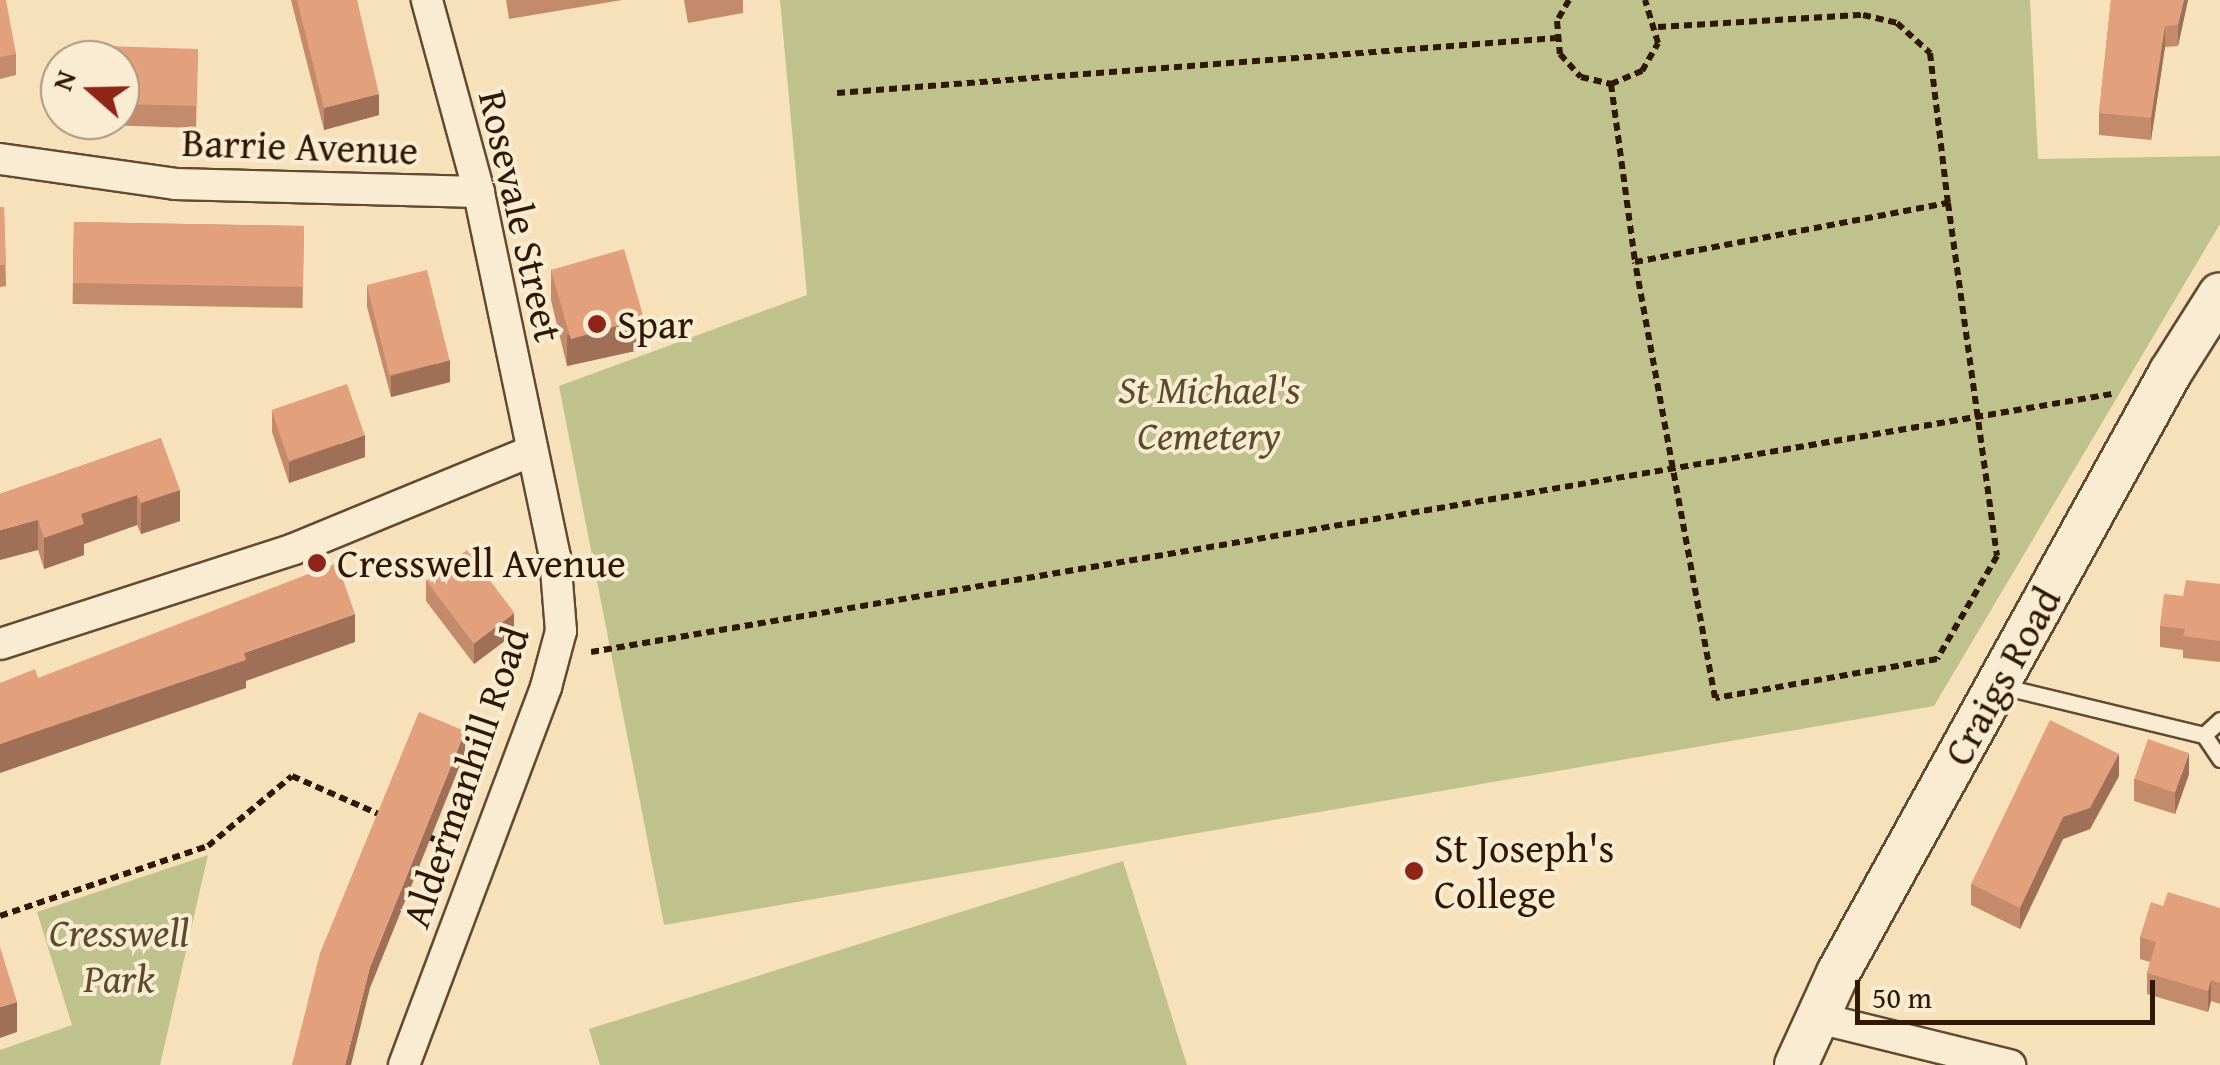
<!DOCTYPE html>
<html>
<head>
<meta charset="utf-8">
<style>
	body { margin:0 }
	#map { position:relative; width:2220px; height:1065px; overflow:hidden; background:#f6e1bb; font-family:"Gentium Book Plus",serif }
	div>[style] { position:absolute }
	.green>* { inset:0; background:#c0c28e }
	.path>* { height:6px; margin-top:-3px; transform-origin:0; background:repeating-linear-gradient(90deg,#311804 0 8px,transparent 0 13px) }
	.roads { filter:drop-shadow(2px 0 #624a32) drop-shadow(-2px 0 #624a32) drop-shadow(0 2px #624a32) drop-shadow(0 -2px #624a32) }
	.lane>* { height:15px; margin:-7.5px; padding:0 7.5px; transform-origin:7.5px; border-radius:7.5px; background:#f9ecd3 }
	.street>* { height:30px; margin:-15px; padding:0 15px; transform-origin:15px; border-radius:15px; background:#f9ecd3 }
	.secondary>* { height:42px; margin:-21px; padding:0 21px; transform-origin:21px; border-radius:21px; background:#f9ecd3 }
	.wall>* { inset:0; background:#c38a6b; transform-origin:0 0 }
	.shaded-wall>* { inset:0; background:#9f7057 }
	.building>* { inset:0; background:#e3a07c; transform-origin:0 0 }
	.dots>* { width:28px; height:28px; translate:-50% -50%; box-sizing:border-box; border:5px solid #f9ecd3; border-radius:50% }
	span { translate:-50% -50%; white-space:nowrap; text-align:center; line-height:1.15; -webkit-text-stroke:8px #f9ecd3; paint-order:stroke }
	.street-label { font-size:40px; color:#311804 }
	.poi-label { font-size:40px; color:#311804 }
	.left { translate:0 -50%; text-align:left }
	.park-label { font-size:40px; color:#5c4b2d; font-style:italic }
	.north { position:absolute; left:40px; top:40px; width:100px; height:100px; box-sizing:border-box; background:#f9ecd3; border:2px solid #a99780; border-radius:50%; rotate:290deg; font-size:28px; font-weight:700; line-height:40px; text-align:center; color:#311804 }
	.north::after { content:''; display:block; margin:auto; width:35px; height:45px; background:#8f2418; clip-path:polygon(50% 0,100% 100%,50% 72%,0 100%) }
	.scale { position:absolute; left:1855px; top:980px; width:300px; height:45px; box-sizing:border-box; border:5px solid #311804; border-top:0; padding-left:12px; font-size:30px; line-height:35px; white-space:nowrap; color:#311804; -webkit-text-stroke:8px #f9ecd3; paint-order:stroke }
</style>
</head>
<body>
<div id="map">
	<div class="green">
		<div style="clip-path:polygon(780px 0,2030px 0,2038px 159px,2220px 156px,2220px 224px,1934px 706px,664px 925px,559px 386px,807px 295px)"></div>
		<div style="clip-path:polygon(208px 855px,160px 1065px,0 1065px,0 1050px,72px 1025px,37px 912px)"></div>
		<div style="clip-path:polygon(1123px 861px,1187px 1065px,600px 1065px,589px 1029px)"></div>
	</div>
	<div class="path">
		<div style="left:1569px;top:0;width:24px;rotate:120deg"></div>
		<div style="left:1557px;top:21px;width:33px;rotate:85deg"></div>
		<div style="left:1560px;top:54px;width:31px;rotate:48deg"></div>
		<div style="left:1581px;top:77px;width:31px;rotate:13deg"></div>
		<div style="left:1611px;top:84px;width:34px;rotate:-23deg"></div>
		<div style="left:1642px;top:71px;width:32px;rotate:-60deg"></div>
		<div style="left:1658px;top:43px;width:45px;rotate:-106.8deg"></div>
		<div style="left:1658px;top:27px;width:205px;rotate:-3.4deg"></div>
		<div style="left:1863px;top:15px;width:35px;rotate:13deg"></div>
		<div style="left:1897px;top:23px;width:45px;rotate:42.3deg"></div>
		<div style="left:1930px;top:53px;width:151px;rotate:83.2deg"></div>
		<div style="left:1611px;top:84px;width:180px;rotate:82.3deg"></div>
		<div style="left:837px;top:93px;width:721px;rotate:-4.37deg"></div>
		<div style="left:1948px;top:203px;width:356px;rotate:82.1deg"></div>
		<div style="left:1997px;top:556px;width:119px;rotate:120.2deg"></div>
		<div style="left:1937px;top:659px;width:225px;rotate:170deg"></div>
		<div style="left:1715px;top:698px;width:443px;rotate:-100.4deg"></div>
		<div style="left:1635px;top:262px;width:319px;rotate:-10.7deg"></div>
		<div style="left:591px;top:652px;width:1543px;rotate:-9.63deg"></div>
		<div style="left:427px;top:836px;width:27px;rotate:24deg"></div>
		<div style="left:0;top:916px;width:219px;rotate:-18.6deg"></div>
		<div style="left:208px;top:846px;width:109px;rotate:-39.8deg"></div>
		<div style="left:292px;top:776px;width:99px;rotate:23.7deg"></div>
	</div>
	<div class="roads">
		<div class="lane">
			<div style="left:2001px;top:686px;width:209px;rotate:13.6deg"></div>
			<div style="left:2204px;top:735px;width:29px;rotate:56deg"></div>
			<div style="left:2204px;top:735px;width:22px;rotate:-43deg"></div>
		</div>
		<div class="street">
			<div style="left:0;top:159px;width:177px;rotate:8.1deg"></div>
			<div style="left:175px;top:184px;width:304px;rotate:1.5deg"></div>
			<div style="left:0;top:644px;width:309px;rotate:-17.9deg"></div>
			<div style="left:294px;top:549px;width:257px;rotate:-22.4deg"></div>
			<div style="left:1818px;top:1018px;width:198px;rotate:13.8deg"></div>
			<div style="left:404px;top:1065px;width:404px;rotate:-69.4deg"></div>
			<div style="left:546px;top:687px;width:58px;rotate:-75deg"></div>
			<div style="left:561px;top:631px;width:74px;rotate:-94.6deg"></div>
			<div style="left:555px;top:557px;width:373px;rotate:-101.8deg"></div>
			<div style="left:479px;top:192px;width:199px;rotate:-105.2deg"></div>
		</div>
		<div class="secondary">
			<div style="left:1796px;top:1065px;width:101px;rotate:-65.5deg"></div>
			<div style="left:1838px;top:973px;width:686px;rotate:-61.04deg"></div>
			<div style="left:2170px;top:373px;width:93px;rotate:-57.7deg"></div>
		</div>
	</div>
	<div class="wall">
		<div style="clip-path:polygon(0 0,16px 54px,16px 75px,0 79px)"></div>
		<div style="clip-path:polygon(291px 0,357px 0,379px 115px,324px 130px)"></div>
		<div style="clip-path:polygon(506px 0,622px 0,509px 19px)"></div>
		<div style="clip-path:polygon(684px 0,743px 0,743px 13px,688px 23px)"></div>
		<div style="clip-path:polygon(2111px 0,2188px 0,2178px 46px,2165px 47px,2151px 140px,2099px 135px,2099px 113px)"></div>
		<div style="clip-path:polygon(198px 49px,196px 128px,104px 125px,104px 120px,120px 120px,120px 60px)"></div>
		<div style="clip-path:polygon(0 207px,4px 207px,6px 286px,0 287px)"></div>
		<div style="left:74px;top:222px;width:230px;height:82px;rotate:1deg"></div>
		<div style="clip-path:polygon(551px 269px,644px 349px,567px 366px,551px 300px)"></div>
		<div style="clip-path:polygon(367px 286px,450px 382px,391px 397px,367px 307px)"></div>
		<div style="clip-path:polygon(272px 411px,365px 457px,289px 483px,272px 432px)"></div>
		<div style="clip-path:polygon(161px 438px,180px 521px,141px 534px,137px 525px,84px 544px,84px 555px,44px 569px,38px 550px,0 494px)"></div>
		<div style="clip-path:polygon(426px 580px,514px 634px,474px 664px,426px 601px)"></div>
		<div style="clip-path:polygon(2220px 584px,2220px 662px,2183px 658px,2183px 650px,2160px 647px,2160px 626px,2183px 596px)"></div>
		<div style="clip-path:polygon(2189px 774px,2175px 814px,2134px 801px,2134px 779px)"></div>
		<div style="clip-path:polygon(2119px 776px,2090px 829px,2063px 839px,2020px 929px,1971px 905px,1971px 884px)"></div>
		<div style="clip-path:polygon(2163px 906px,2220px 908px,2220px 1004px,2211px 1001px,2208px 1012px,2147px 994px,2147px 973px,2150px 962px,2140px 959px,2140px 937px)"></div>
	</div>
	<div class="shaded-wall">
		<div style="clip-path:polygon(2184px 0,2188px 0,2178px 46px,2178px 25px)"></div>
		<div style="clip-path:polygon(2165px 26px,2165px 47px,2151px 140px,2151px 118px)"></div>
		<div style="clip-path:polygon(379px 94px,379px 115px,324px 130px,324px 108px)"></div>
		<div style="clip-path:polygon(644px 318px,644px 349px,567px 366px,567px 335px)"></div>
		<div style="clip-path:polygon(450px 360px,450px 382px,391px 397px,391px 376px)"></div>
		<div style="clip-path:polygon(365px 435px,365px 457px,289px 483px,289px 462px)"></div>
		<div style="clip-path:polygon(180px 490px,180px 521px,141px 534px,141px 503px)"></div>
		<div style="clip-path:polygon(137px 495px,137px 525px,84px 544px,84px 555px,44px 569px,44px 538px,81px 514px)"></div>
		<div style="clip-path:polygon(38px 520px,38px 550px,0 560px,0 530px)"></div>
		<div style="clip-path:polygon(514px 613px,514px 634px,474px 664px,474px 643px)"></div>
		<div style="clip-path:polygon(355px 614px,355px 642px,246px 681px,246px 688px,0 773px,0 744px,244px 653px)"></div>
		<div style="clip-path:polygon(465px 731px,465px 753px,370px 988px,351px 1065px,345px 1065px,370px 967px)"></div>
		<div style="clip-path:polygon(2189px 753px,2189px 774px,2175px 814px,2175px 793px)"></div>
		<div style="clip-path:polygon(2119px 754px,2119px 776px,2090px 829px,2063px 839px,2020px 929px,2020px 908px,2063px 817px)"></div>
		<div style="clip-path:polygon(2211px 980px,2211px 1001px,2208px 1012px,2208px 991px)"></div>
		<div style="clip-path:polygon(17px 1002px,17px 1032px,0 1038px,0 1007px)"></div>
	</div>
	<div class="building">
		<div style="clip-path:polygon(0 0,6px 0,16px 54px,0 57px)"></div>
		<div style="clip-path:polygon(297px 0,357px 0,379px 94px,324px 108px)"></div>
		<div style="clip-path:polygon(2111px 0,2184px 0,2178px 25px,2165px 26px,2151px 118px,2099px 113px)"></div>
		<div style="clip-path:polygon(106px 46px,198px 49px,196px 106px,120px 104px,120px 60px,106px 60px)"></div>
		<div style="clip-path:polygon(0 207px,4px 207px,6px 265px,0 265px)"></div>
		<div style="left:74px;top:222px;width:230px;height:61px;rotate:1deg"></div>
		<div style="left:624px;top:249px;width:72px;height:76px;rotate:74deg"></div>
		<div style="left:427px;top:270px;width:93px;height:62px;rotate:76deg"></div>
		<div style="left:347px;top:384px;width:54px;height:80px;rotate:71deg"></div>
		<div style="clip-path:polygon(161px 438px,180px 490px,141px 503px,137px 495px,81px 514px,84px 524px,44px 538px,38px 520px,0 530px,0 494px)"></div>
		<div style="left:467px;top:550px;width:79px;height:51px;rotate:53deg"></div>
		<div style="clip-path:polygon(337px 563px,355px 614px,244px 653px,246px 660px,0 744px,0 683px,35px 669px,38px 678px)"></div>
		<div style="clip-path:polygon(2186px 580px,2220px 584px,2220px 641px,2183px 636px,2185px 629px,2160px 626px,2164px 594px,2183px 596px)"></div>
		<div style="clip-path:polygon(419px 712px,465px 731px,370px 967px,345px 1065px,292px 1065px,320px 953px)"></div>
		<div style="clip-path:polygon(2050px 720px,2119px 754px,2090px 808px,2063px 817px,2020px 908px,1971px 884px)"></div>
		<div style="left:2148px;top:739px;width:43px;height:42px;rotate:19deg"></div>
		<div style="clip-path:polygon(2168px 892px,2220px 908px,2220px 983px,2211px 980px,2208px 991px,2147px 973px,2156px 942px,2140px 937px,2151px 902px,2163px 906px)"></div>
		<div style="clip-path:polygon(0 947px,17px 1002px,0 1007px)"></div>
	</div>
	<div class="dots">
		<div style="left:597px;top:324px;background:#8f2418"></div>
		<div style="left:317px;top:563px;background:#8f2418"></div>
		<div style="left:1414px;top:871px;background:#8f2418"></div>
	</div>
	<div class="street-label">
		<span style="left:300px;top:146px;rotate:2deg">Barrie Avenue</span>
		<span style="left:521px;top:216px;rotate:77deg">Rosevale Street</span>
		<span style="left:2002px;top:676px;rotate:-61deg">Craigs Road</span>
		<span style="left:465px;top:777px;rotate:-71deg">Aldermanhill Road</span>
	</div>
	<div class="poi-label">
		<span class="left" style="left:617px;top:324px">Spar</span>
		<span class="left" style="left:337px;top:563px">Cresswell Avenue</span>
		<span class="left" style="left:1434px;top:871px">St Joseph's<br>College</span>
	</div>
	<div class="park-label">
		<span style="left:1209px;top:412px">St Michael's<br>Cemetery</span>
		<span style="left:119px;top:955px">Cresswell<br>Park</span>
	</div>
	<div class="north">N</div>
	<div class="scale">50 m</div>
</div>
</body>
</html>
